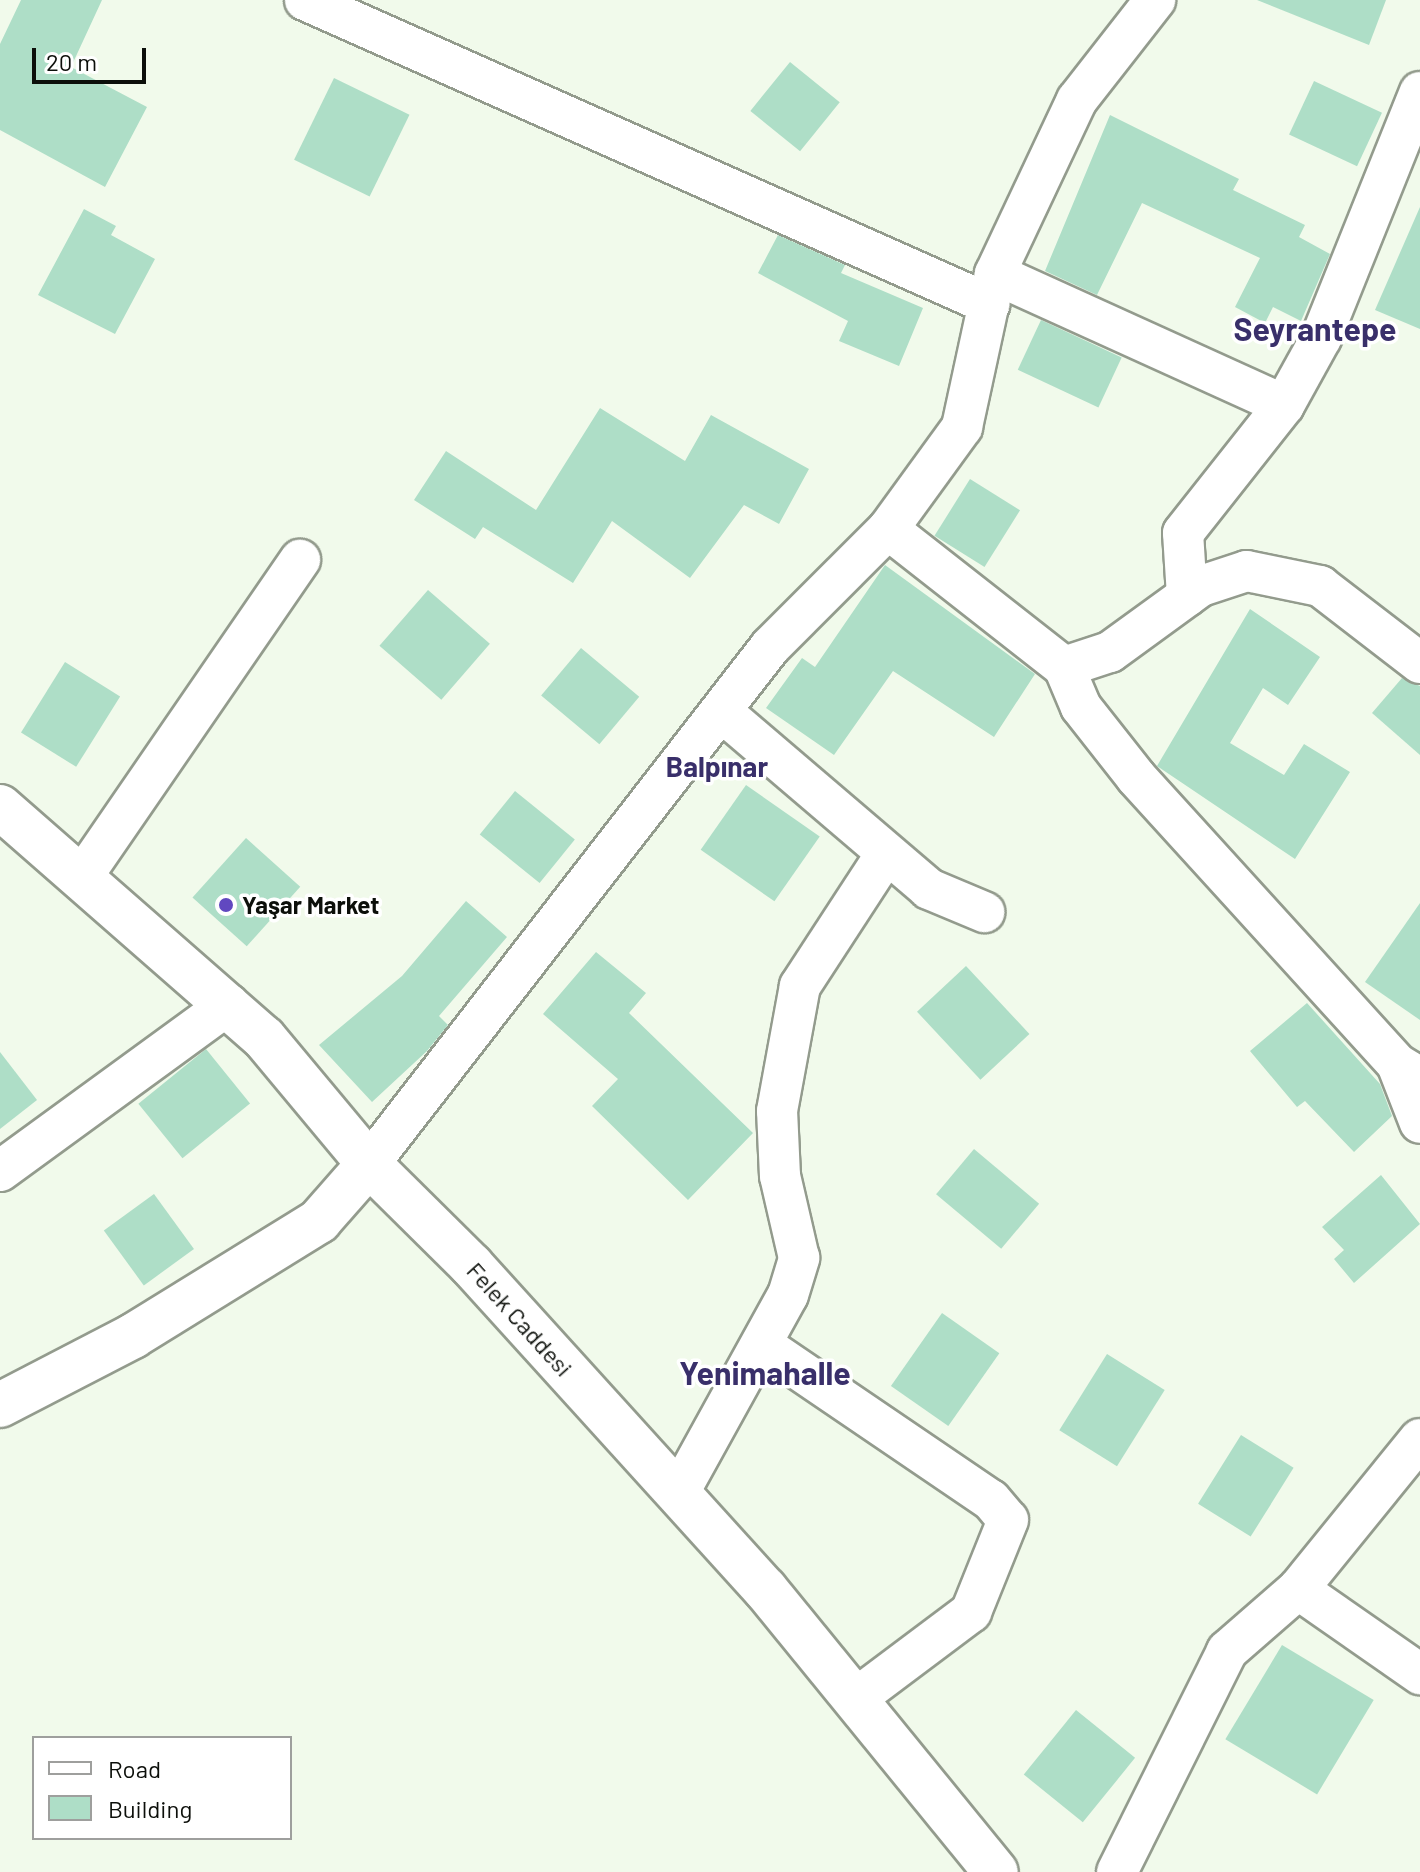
<!DOCTYPE html>
<html>
<head>
<meta charset="utf-8">
<style>
	body { margin:0 }
	#map { position:relative; width:1420px; height:1872px; overflow:hidden; background:#f1faeb; font-family:Barlow,sans-serif }
	div>[style] { position:absolute }
	.building>* { inset:0; background:#aedec7; transform-origin:0 0 }
	.roads { filter:drop-shadow(2px 0 #939b8d) drop-shadow(-2px 0 #939b8d) drop-shadow(0 2px #939b8d) drop-shadow(0 -2px #939b8d) }
	.street>* { height:40px; margin:-20px; padding:0 20px; transform-origin:20px; border-radius:20px; background:#fff }
	.secondary>* { height:44px; margin:-22px; padding:0 22px; transform-origin:22px; border-radius:22px; background:#fff }
	.dots>* { width:22px; height:22px; translate:-50% -50%; box-sizing:border-box; border:4px solid #fff; border-radius:50% }
	span { translate:-50% -50%; white-space:nowrap; text-align:center; line-height:1.15; -webkit-text-stroke:7px #fff; paint-order:stroke }
	.poi-label { font-size:24px; color:#0c0f0a; font-weight:700 }
	.left { translate:0 -50%; text-align:left }
	.street-label { font-size:24px; color:#0c0f0a }
	.quarter-label { font-size:28px; color:#392f6a; font-weight:700 }
	.district-label { font-size:32px; color:#392f6a; font-weight:700 }
	.legend { position:absolute; left:32px; top:1736px; width:260px; height:104px; box-sizing:border-box; background:#fff; border:2px solid #9e9f9d; margin:0; padding:10px 14px; list-style:none; font-size:24px; color:#0c0f0a }
	.legend li { display:flex; align-items:center; gap:16px; height:40px }
	.legend b { width:40px; border:2px solid #9e9f9d }
	.scale { position:absolute; left:32px; top:48px; width:114px; height:36px; box-sizing:border-box; border:4px solid #0c0f0a; border-top:0; padding-left:10px; font-size:24px; line-height:28px; white-space:nowrap; color:#0c0f0a; -webkit-text-stroke:6px #fff; paint-order:stroke }
</style>
</head>
<body>
<div id="map">
	<div class="building">
		<div style="clip-path:polygon(21px 0,102px 0,71px 67px,147px 107px,105px 187px,0 130px,0 44px)"></div>
		<div style="clip-path:polygon(1257px 0,1386px 0,1369px 45px)"></div>
		<div style="left:790px;top:62px;width:64px;height:63px;rotate:39deg"></div>
		<div style="left:334px;top:78px;width:84px;height:91px;rotate:26deg"></div>
		<div style="left:1314px;top:81px;width:75px;height:59px;rotate:25deg"></div>
		<div style="clip-path:polygon(1110px 115px,1239px 179px,1233px 190px,1305px 225px,1299px 237px,1330px 254px,1301px 321px,1273px 307px,1265px 323px,1235px 307px,1260px 258px,1142px 203px,1097px 295px,1045px 271px)"></div>
		<div style="clip-path:polygon(1420px 207px,1420px 329px,1375px 310px)"></div>
		<div style="clip-path:polygon(84px 209px,116px 226px,111px 235px,155px 259px,115px 334px,38px 295px)"></div>
		<div style="clip-path:polygon(778px 235px,845px 265px,841px 273px,923px 308px,899px 366px,839px 341px,848px 321px,758px 273px)"></div>
		<div style="left:1041px;top:320px;width:89px;height:55px;rotate:25deg"></div>
		<div style="clip-path:polygon(600px 408px,685px 461px,711px 415px,809px 469px,779px 524px,744px 505px,690px 578px,612px 521px,573px 583px,483px 527px,475px 539px,414px 500px,446px 451px,536px 510px)"></div>
		<div style="left:970px;top:479px;width:59px;height:67px;rotate:32deg"></div>
		<div style="clip-path:polygon(885px 565px,1035px 674px,994px 737px,893px 671px,834px 755px,766px 708px,802px 658px,815px 667px)"></div>
		<div style="left:428px;top:590px;width:82px;height:74px;rotate:41deg"></div>
		<div style="clip-path:polygon(1250px 609px,1320px 657px,1288px 705px,1263px 688px,1230px 743px,1284px 775px,1304px 744px,1350px 772px,1295px 859px,1157px 766px)"></div>
		<div style="left:581px;top:648px;width:76px;height:62px;rotate:40deg"></div>
		<div style="left:65px;top:662px;width:65px;height:83px;rotate:32deg"></div>
		<div style="clip-path:polygon(1402px 678px,1420px 686px,1420px 755px,1372px 713px)"></div>
		<div style="left:746px;top:785px;width:90px;height:79px;rotate:35deg"></div>
		<div style="left:515px;top:791px;width:77px;height:56px;rotate:39deg"></div>
		<div style="left:246px;top:838px;width:73px;height:80px;rotate:42deg"></div>
		<div style="clip-path:polygon(466px 901px,507px 937px,439px 1016px,448px 1025px,427px 1051px,372px 1102px,319px 1045px,402px 976px)"></div>
		<div style="clip-path:polygon(1420px 903px,1420px 1020px,1365px 982px)"></div>
		<div style="clip-path:polygon(596px 952px,646px 993px,629px 1013px,753px 1133px,688px 1200px,592px 1106px,618px 1079px,543px 1014px)"></div>
		<div style="left:966px;top:966px;width:93px;height:67px;rotate:47deg"></div>
		<div style="clip-path:polygon(1307px 1003px,1380px 1084px,1392px 1116px,1354px 1152px,1305px 1101px,1297px 1107px,1250px 1051px)"></div>
		<div style="left:206px;top:1049px;width:70px;height:87px;rotate:51deg"></div>
		<div style="clip-path:polygon(0 1052px,37px 1100px,0 1129px)"></div>
		<div style="left:974px;top:1149px;width:85px;height:59px;rotate:40deg"></div>
		<div style="clip-path:polygon(1381px 1175px,1420px 1224px,1354px 1283px,1334px 1259px,1344px 1250px,1322px 1227px)"></div>
		<div style="left:154px;top:1194px;width:68px;height:62px;rotate:54deg"></div>
		<div style="left:942px;top:1313px;width:70px;height:89px;rotate:35deg"></div>
		<div style="left:1107px;top:1354px;width:68px;height:90px;rotate:32deg"></div>
		<div style="left:1241px;top:1435px;width:62px;height:81px;rotate:32deg"></div>
		<div style="left:1282px;top:1645px;width:107px;height:110px;rotate:31deg"></div>
		<div style="left:1076px;top:1710px;width:76px;height:83px;rotate:39deg"></div>
	</div>
	<div class="roads">
		<div class="street">
			<div style="left:305px;top:0;width:749px;rotate:23.96deg"></div>
			<div style="left:995px;top:274px;width:317px;rotate:24.4deg"></div>
			<div style="left:888px;top:529px;width:126px;rotate:-54deg"></div>
			<div style="left:962px;top:427px;width:157px;rotate:-77.8deg"></div>
			<div style="left:995px;top:274px;width:192px;rotate:-64.8deg"></div>
			<div style="left:1077px;top:100px;width:127px;rotate:-52deg"></div>
			<div style="left:1187px;top:596px;width:63px;rotate:-93.6deg"></div>
			<div style="left:1183px;top:533px;width:163px;rotate:-51.7deg"></div>
			<div style="left:1284px;top:405px;width:77px;rotate:-61.1deg"></div>
			<div style="left:1321px;top:338px;width:265px;rotate:-68.1deg"></div>
			<div style="left:1064px;top:667px;width:43px;rotate:67deg"></div>
			<div style="left:1081px;top:707px;width:89px;rotate:51.8deg"></div>
			<div style="left:1136px;top:777px;width:388px;rotate:47.7deg"></div>
			<div style="left:1397px;top:1064px;width:27px;rotate:31deg"></div>
			<div style="left:722px;top:712px;width:272px;rotate:40.5deg"></div>
			<div style="left:929px;top:889px;width:60px;rotate:22.7deg"></div>
			<div style="left:82px;top:877px;width:385px;rotate:-55.5deg"></div>
			<div style="left:1397px;top:1064px;width:63px;rotate:68.7deg"></div>
			<div style="left:369px;top:1164px;width:654px;rotate:-52.2deg"></div>
			<div style="left:770px;top:647px;width:167px;rotate:-45deg"></div>
			<div style="left:888px;top:529px;width:224px;rotate:38.1deg"></div>
			<div style="left:1064px;top:667px;width:48px;rotate:-18.1deg"></div>
			<div style="left:1110px;top:652px;width:112px;rotate:-36deg"></div>
			<div style="left:1201px;top:586px;width:48px;rotate:-18.1deg"></div>
			<div style="left:1247px;top:571px;width:75px;rotate:11.6deg"></div>
			<div style="left:1320px;top:586px;width:126px;rotate:37.6deg"></div>
			<div style="left:0;top:1171px;width:283px;rotate:-36.1deg"></div>
			<div style="left:764px;top:1346px;width:274px;rotate:34.2deg"></div>
			<div style="left:991px;top:1500px;width:26px;rotate:50deg"></div>
			<div style="left:1008px;top:1520px;width:99px;rotate:111.9deg"></div>
			<div style="left:971px;top:1612px;width:145px;rotate:143.1deg"></div>
			<div style="left:678px;top:1494px;width:227px;rotate:-61.1deg"></div>
			<div style="left:788px;top:1295px;width:39px;rotate:-73deg"></div>
			<div style="left:799px;top:1258px;width:84px;rotate:-103deg"></div>
			<div style="left:780px;top:1176px;width:65px;rotate:-92.6deg"></div>
			<div style="left:777px;top:1111px;width:127px;rotate:-79.6deg"></div>
			<div style="left:800px;top:986px;width:158px;rotate:-56.9deg"></div>
			<div style="left:1298px;top:1589px;width:149px;rotate:34.9deg"></div>
			<div style="left:1117px;top:1872px;width:247px;rotate:-63.5deg"></div>
			<div style="left:1227px;top:1651px;width:94px;rotate:-41.1deg"></div>
			<div style="left:1298px;top:1589px;width:193px;rotate:-50.9deg"></div>
		</div>
		<div class="secondary">
			<div style="left:0;top:807px;width:351px;rotate:41.2deg"></div>
			<div style="left:264px;top:1038px;width:164px;rotate:50.2deg"></div>
			<div style="left:369px;top:1164px;width:144px;rotate:44.7deg"></div>
			<div style="left:471px;top:1265px;width:438px;rotate:47.8deg"></div>
			<div style="left:765px;top:1589px;width:365px;rotate:50.8deg"></div>
			<div style="left:0;top:1405px;width:150px;rotate:-27.4deg"></div>
			<div style="left:133px;top:1336px;width:219px;rotate:-31.7deg"></div>
			<div style="left:319px;top:1221px;width:76px;rotate:-48.7deg"></div>
		</div>
	</div>
	<div class="dots">
		<div style="left:226px;top:905px;background:#6148c0"></div>
	</div>
	<div class="poi-label">
		<span class="left" style="left:242px;top:905px">Yaşar Market</span>
	</div>
	<div class="street-label">
		<span style="left:520px;top:1319px;rotate:48deg">Felek Caddesi</span>
	</div>
	<div class="quarter-label">
		<span style="left:717px;top:766px">Balpınar</span>
	</div>
	<div class="district-label">
		<span style="left:1315px;top:328px">Seyrantepe</span>
		<span style="left:765px;top:1372px">Yenimahalle</span>
	</div>
	<ul class="legend">
	<li><b style="height:10px;background:#fff"></b>Road</li>
	<li><b style="height:22px;background:#aedec7"></b>Building</li>
	</ul>
	<div class="scale">20 m</div>
</div>
</body>
</html>
